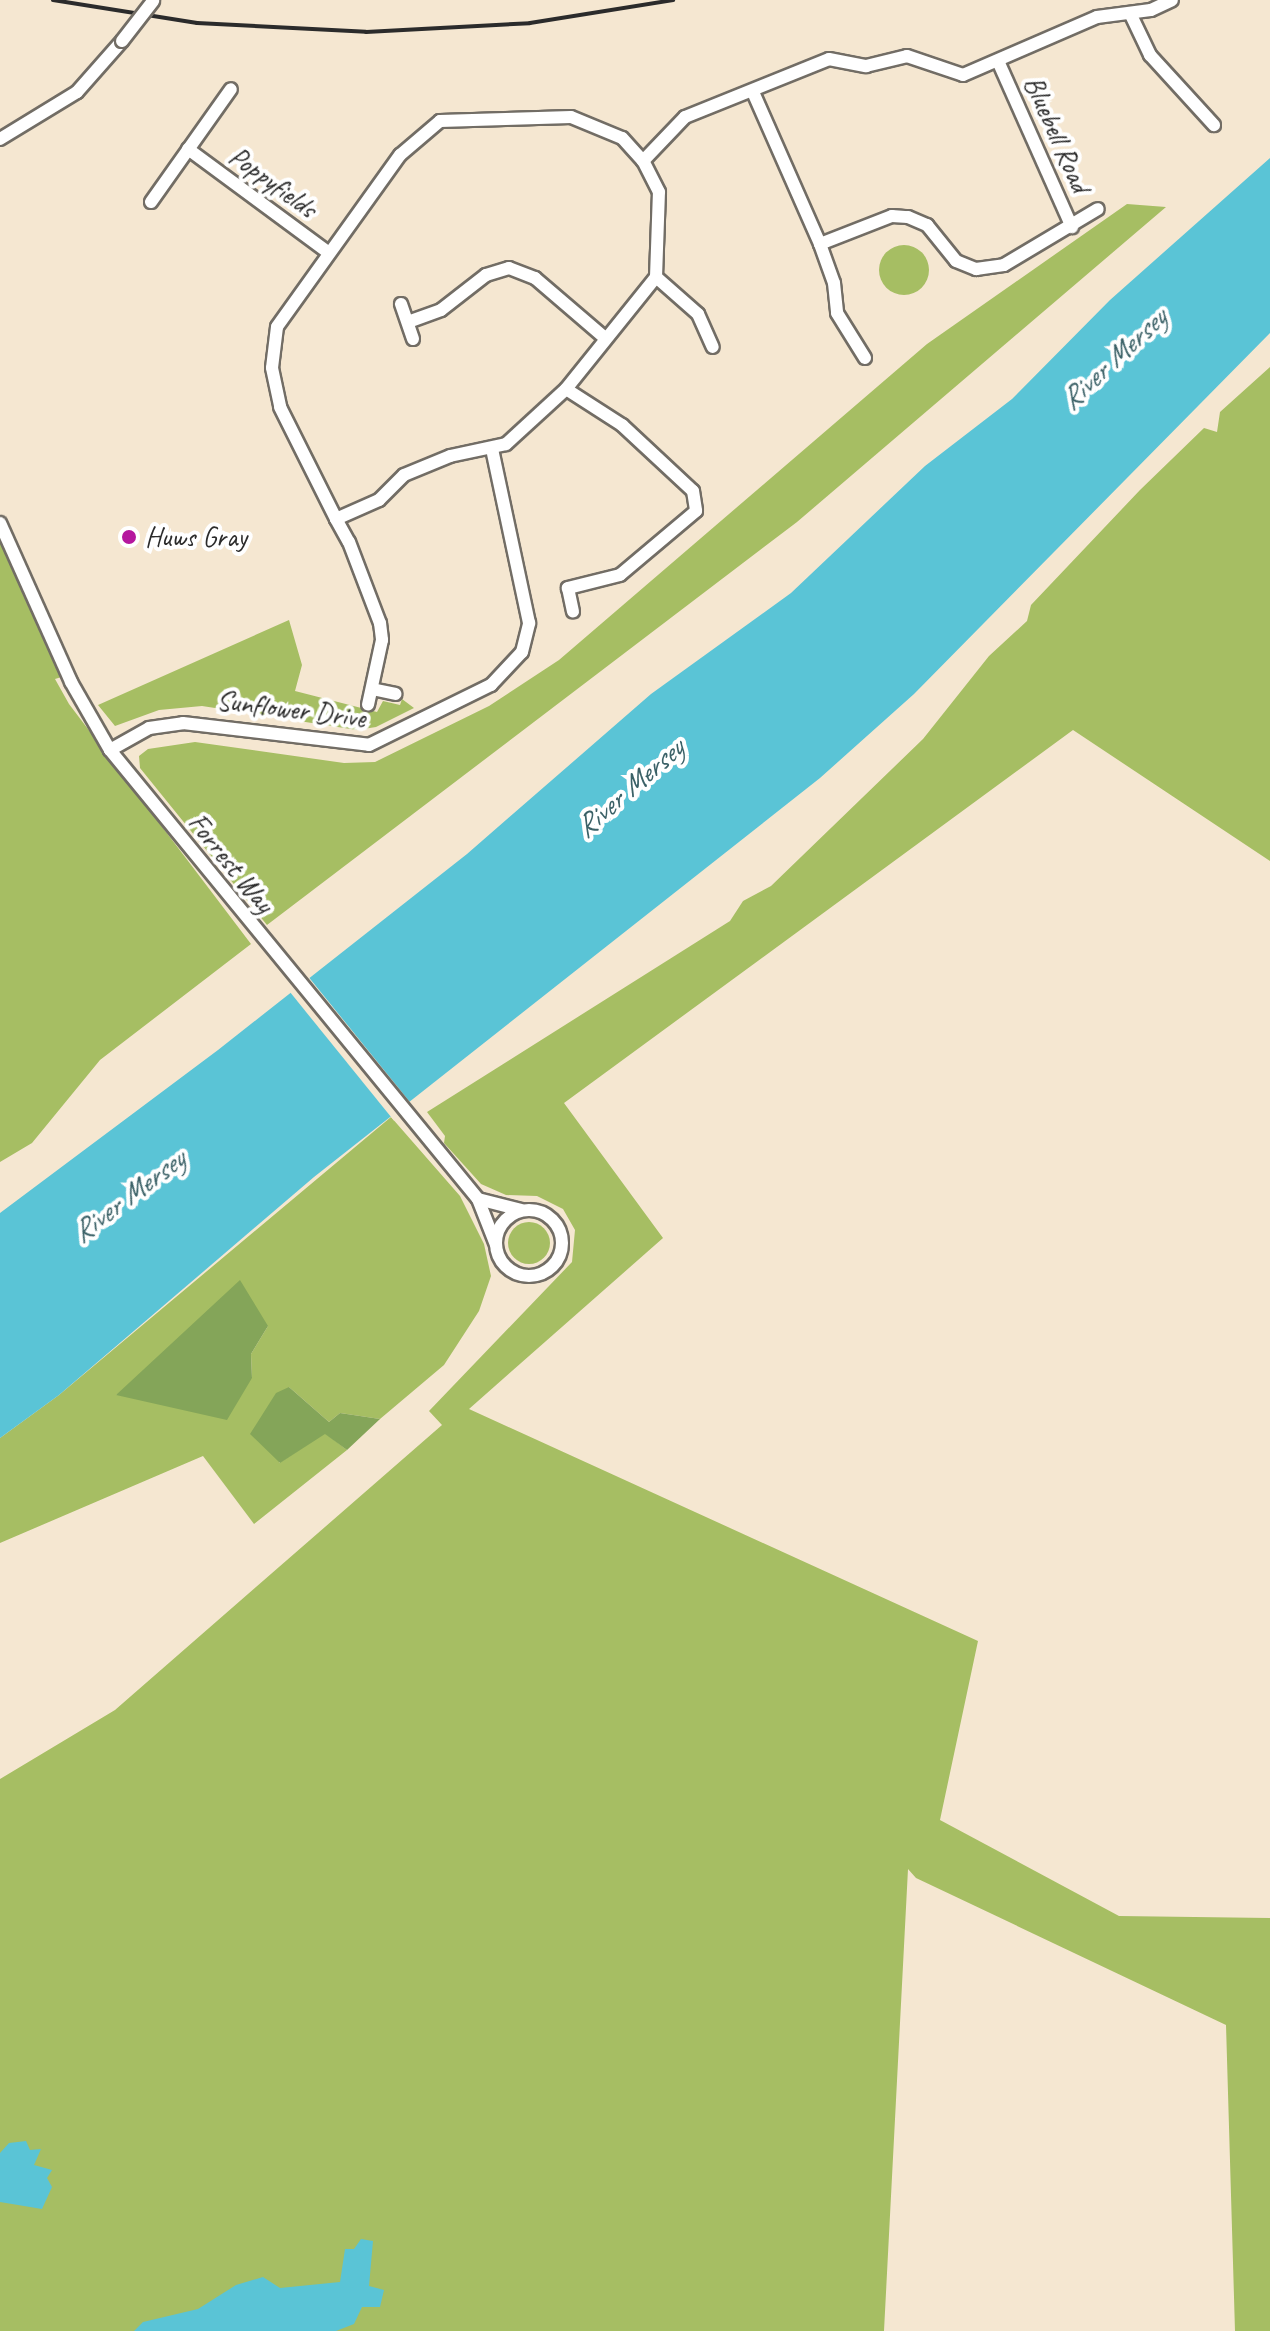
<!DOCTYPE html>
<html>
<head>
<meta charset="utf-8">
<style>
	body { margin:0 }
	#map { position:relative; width:1270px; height:2331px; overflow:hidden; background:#f5e7d1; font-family:Caveat,sans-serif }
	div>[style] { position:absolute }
	.green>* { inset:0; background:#a6be63 }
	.round { border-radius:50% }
	.forest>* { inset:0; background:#84a559 }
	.water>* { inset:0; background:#5ac4d6 }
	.pier>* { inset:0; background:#f5e7d1; transform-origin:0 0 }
	.roads { filter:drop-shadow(2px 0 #726d65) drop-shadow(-2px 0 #726d65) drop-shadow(0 2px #726d65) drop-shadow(0 -2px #726d65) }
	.street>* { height:12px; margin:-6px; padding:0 6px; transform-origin:6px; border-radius:6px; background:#fff }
	.street>.ring { margin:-6px; padding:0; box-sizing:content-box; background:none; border:12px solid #fff; border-radius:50% }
	.rail>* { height:4px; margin:-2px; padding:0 2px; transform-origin:2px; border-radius:2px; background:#2b2b2b }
	.bridges { filter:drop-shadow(2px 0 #726d65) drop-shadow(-2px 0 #726d65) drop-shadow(0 2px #726d65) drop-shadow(0 -2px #726d65) }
	.street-bridge>* { height:12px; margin:-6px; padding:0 6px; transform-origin:6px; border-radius:6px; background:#fff }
	.dots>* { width:22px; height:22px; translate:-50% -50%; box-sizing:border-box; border:4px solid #fff; border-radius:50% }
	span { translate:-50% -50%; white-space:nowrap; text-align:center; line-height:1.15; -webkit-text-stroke:8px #fff; paint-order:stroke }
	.street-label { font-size:28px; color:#2b2b2b }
	.poi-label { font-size:28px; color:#2b2b2b }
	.left { translate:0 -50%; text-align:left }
	.water-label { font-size:30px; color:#3b6167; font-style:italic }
</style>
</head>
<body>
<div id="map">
	<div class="green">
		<div style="clip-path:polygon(1127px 204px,1166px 207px,797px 522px,267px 925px,140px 768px,139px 756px,148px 749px,195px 742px,344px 763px,375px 762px,489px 706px,559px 660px,927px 344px)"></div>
		<div class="round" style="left:879px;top:245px;width:50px;height:50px"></div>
		<div style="clip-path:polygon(1270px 367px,1270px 861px,1073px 730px,564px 1103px,663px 1238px,469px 1409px,978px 1641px,940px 1820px,1119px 1916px,1270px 1918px,1270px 2331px,1235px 2331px,1226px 2025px,916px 1878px,908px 1869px,884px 2331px,0 2331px,0 1779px,115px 1710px,442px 1425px,429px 1411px,572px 1262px,575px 1230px,563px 1209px,537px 1196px,506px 1195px,481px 1184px,444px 1143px,445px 1136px,427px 1112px,730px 921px,743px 901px,771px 886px,923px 739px,989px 656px,1027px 621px,1031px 605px,1140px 490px,1204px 428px,1217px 432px,1220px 412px)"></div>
		<div style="clip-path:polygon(0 523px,68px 675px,55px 679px,69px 704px,251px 944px,100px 1060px,32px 1143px,0 1162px)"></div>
		<div style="clip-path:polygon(289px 620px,302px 665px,295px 691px,377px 712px,383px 701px,400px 705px,402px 699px,414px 708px,376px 727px,357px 730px,202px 706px,159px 710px,115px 726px,98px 705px)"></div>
		<div style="clip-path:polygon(evenodd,391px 1117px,460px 1196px,484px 1244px,491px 1276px,479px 1311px,444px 1365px,380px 1419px,340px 1413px,329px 1422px,289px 1387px,279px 1463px,325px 1433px,347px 1450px,254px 1524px,203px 1456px,0 1543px,0 1438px,59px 1395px,391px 1117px,268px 1326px,251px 1354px,252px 1378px,116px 1395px,268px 1326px)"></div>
		<div class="round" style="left:508px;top:1222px;width:42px;height:42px"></div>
	</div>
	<div class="forest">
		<div style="clip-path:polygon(240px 1280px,268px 1326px,251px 1354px,252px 1378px,227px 1420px,116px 1395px)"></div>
		<div style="clip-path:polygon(289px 1387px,329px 1422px,340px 1413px,380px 1419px,347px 1450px,325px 1434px,280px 1463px,250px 1434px,276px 1393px)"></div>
	</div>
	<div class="water">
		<div style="clip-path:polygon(1270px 158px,1270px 333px,914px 694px,820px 778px,314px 1177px,59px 1395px,0 1438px,0 1213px,218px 1050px,467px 854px,651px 694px,791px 593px,925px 466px,1012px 399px,1110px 300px)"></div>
		<div style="clip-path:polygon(26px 2141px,30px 2150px,41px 2149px,34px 2165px,52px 2170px,47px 2178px,52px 2187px,42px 2209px,0 2202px,0 2153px,9px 2143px)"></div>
		<div style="clip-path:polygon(361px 2239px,373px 2241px,369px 2286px,384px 2290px,380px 2307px,362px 2307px,354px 2324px,336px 2331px,134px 2331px,143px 2322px,198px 2309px,236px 2285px,263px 2277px,280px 2288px,340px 2282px,345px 2249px,354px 2249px)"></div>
	</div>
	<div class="pier">
		<div style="left:307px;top:975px;width:168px;height:24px;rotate:51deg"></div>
	</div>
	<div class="roads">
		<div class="street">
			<div style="left:1130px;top:13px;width:47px;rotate:64.5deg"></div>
			<div style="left:1150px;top:55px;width:95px;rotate:47.6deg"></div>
			<div style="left:998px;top:61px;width:182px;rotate:66deg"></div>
			<div style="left:753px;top:92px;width:166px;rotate:66.2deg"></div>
			<div style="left:820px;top:244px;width:41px;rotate:70.3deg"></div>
			<div style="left:834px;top:283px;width:30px;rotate:84deg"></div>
			<div style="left:837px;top:313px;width:53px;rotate:58.1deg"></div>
			<div style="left:0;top:139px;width:90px;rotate:-31.4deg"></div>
			<div style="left:77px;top:92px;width:68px;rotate:-48.6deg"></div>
			<div style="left:188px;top:149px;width:175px;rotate:36.4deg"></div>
			<div style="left:643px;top:161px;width:61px;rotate:-46.3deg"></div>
			<div style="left:685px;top:117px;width:155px;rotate:-21.9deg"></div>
			<div style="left:829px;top:59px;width:38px;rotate:11deg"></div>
			<div style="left:866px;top:66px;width:42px;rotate:-13.7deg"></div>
			<div style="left:907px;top:56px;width:59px;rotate:18.7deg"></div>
			<div style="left:963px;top:75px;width:146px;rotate:-23.4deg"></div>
			<div style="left:1097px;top:17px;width:54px;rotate:-7.4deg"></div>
			<div style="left:1151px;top:10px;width:23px;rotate:-25deg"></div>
			<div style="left:151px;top:202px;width:138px;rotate:-54.7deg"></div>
			<div style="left:820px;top:244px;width:77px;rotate:-21.3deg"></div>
			<div style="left:892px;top:216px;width:16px;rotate:4deg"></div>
			<div style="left:908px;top:217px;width:21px;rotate:23deg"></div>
			<div style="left:927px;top:225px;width:46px;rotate:51.1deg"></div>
			<div style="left:956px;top:261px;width:22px;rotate:22deg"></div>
			<div style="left:976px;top:269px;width:28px;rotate:-8deg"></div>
			<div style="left:1004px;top:265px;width:109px;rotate:-30.8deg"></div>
			<div style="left:656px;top:277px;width:56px;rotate:41.4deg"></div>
			<div style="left:698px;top:314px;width:36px;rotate:66deg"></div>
			<div style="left:401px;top:304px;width:37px;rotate:71deg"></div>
			<div style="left:408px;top:322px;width:35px;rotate:-20deg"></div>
			<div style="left:441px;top:310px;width:57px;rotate:-37.9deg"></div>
			<div style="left:486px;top:275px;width:24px;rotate:-17deg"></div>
			<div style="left:509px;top:268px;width:28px;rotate:21deg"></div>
			<div style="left:535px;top:278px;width:92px;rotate:40.6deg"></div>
			<div style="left:566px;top:389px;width:67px;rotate:32.7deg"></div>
			<div style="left:622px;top:425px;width:97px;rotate:42.9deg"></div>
			<div style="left:693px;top:491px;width:20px;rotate:81deg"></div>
			<div style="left:696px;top:511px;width:99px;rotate:139.9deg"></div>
			<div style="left:620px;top:575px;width:54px;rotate:166deg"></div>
			<div style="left:568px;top:588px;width:24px;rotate:78deg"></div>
			<div style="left:336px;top:519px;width:47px;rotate:-23.8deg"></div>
			<div style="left:379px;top:500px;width:35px;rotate:-45deg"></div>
			<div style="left:404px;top:475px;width:50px;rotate:-22.4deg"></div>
			<div style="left:450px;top:456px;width:57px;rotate:-12.1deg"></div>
			<div style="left:506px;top:444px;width:81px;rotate:-42.5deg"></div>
			<div style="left:566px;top:389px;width:144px;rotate:-51.2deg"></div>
			<div style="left:656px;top:277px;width:85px;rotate:-88deg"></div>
			<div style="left:659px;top:192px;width:35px;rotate:-117deg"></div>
			<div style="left:643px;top:161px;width:31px;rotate:-132deg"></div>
			<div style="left:622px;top:138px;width:55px;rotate:-157.6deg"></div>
			<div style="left:571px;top:117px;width:131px;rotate:178.3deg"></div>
			<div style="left:440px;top:121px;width:52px;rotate:139.6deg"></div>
			<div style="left:400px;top:155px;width:211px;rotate:125.6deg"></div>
			<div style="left:277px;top:327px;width:41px;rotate:97deg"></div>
			<div style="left:272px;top:368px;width:40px;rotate:78deg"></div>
			<div style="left:280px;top:407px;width:125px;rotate:63.4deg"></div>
			<div style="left:336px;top:519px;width:26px;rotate:61deg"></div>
			<div style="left:349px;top:542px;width:87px;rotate:69.1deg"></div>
			<div style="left:380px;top:623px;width:17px;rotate:83deg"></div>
			<div style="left:382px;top:640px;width:66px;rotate:102.2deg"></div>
			<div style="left:0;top:523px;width:174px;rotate:65.9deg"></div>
			<div style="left:71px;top:682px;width:78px;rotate:60.2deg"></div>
			<div style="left:110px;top:750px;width:581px;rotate:50.66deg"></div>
			<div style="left:478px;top:1199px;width:49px;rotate:68.6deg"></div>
			<div style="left:372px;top:689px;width:24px;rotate:12deg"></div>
			<div style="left:110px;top:750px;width:45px;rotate:-29.4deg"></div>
			<div style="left:149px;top:728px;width:34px;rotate:-8deg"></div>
			<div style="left:183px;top:723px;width:187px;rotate:6.7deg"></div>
			<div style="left:369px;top:745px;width:136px;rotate:-26.2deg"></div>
			<div style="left:491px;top:685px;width:45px;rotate:-46.8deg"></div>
			<div style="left:522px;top:652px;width:30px;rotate:-76deg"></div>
			<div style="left:529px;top:623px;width:178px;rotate:-102deg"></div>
			<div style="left:478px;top:1199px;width:44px;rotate:14.3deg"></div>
			<div class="ring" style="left:496px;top:1210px;width:54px;height:54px"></div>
		</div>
	</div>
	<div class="rail">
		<div style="left:53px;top:0;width:146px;rotate:9.1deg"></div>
		<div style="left:197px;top:23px;width:169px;rotate:3deg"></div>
		<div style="left:366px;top:32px;width:164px;rotate:-3.1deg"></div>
		<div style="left:530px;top:23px;width:145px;rotate:-9.1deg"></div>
	</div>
	<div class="bridges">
		<div class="street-bridge">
			<div style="left:122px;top:41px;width:51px;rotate:-52.2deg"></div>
		</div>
	</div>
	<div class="dots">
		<div style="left:129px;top:537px;background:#b5179e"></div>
	</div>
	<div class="street-label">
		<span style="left:1057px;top:134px;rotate:66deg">Bluebell Road</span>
		<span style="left:273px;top:182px;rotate:36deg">Poppyfields</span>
		<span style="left:291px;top:709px;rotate:7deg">Sunflower Drive</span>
		<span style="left:231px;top:863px;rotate:51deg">Forrest Way</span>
	</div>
	<div class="poi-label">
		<span class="left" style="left:145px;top:537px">Huws Gray</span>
	</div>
	<div class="water-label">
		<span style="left:1113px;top:359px;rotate:-43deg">River Mersey</span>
		<span style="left:629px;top:788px;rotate:-41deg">River Mersey</span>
		<span style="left:128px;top:1196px;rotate:-37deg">River Mersey</span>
	</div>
</div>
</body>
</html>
